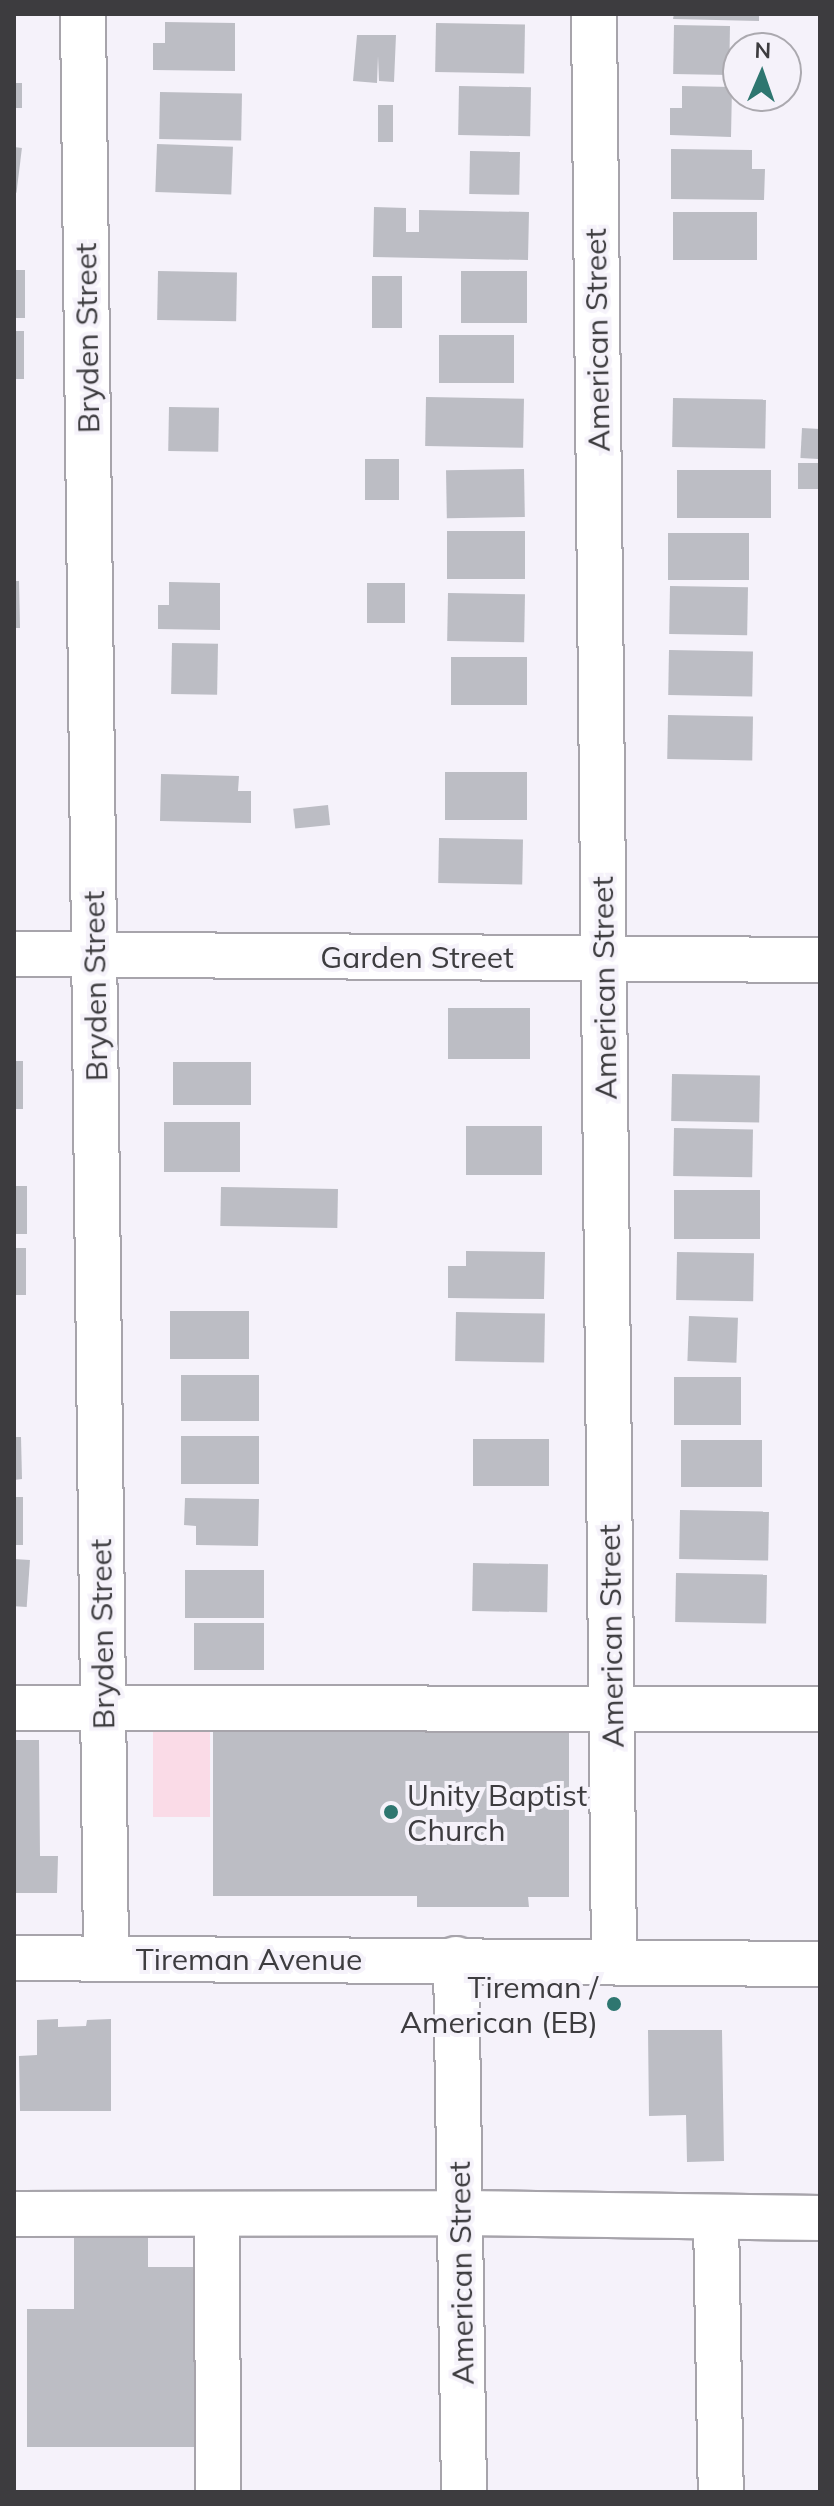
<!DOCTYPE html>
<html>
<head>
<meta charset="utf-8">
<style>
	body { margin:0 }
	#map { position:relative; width:834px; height:2506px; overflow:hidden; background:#f5f2fa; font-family:Mulish,sans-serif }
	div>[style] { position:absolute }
	.green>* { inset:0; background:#fadbe7; transform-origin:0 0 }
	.building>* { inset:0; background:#bcbdc4; transform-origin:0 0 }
	.roads { filter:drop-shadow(2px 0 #a7a4ab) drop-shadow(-2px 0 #a7a4ab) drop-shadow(0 2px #a7a4ab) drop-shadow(0 -2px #a7a4ab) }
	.minor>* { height:44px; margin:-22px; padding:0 22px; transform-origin:22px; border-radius:22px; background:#fff }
	.dots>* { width:22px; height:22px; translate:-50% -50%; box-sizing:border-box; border:4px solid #f5f2fa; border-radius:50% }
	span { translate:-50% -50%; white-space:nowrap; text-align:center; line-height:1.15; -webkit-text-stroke:8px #f5f2fa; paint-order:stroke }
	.street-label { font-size:30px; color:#3d3c3f }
	.poi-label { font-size:30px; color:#3d3c3f }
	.left { translate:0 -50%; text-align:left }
	.right { translate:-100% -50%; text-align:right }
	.frame { position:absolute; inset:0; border:16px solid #3d3c3f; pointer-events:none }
	.north { position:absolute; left:722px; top:32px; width:80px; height:80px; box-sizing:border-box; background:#f5f2fa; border:2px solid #aba9af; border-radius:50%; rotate:2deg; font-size:22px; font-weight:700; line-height:32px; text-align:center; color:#3d3c3f }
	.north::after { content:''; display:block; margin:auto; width:28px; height:36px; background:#2e7670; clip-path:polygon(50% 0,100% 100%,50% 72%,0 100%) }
</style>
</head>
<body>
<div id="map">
	<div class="green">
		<div style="left:153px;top:1730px;width:57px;height:87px"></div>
	</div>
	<div class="building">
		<div style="clip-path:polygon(674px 14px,759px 14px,759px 21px,673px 19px)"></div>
		<div style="clip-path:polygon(165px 22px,235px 23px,235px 71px,153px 70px,153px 43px,165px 43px)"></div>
		<div style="left:436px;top:23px;width:89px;height:49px;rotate:1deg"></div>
		<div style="left:674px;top:25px;width:56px;height:49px;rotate:1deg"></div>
		<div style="clip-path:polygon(357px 35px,396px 35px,394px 82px,379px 81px,378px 56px,377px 83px,353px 81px)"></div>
		<div style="left:14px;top:83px;width:8px;height:25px"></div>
		<div style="left:459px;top:86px;width:72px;height:49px;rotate:1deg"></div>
		<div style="clip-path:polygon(682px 86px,732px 87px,731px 137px,670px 135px,670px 108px,682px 108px)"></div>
		<div style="left:160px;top:92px;width:82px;height:47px;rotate:1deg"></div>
		<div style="left:378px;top:105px;width:15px;height:37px"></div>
		<div style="left:157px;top:144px;width:76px;height:48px;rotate:2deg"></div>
		<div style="left:14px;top:147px;width:8px;height:45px;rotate:7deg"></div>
		<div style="clip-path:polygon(671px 149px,752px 150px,752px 169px,765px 169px,764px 200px,671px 199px)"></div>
		<div style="left:470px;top:151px;width:50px;height:43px;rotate:1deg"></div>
		<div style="clip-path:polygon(374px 207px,406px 208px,406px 232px,419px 232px,419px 210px,529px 212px,528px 260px,373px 257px)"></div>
		<div style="left:673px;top:212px;width:84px;height:48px"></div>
		<div style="left:14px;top:270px;width:11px;height:48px"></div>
		<div style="left:158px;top:271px;width:79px;height:49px;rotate:1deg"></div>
		<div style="left:461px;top:271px;width:66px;height:52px"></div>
		<div style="left:372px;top:276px;width:30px;height:52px"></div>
		<div style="left:14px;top:331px;width:10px;height:48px"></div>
		<div style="left:439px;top:335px;width:75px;height:48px"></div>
		<div style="left:426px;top:397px;width:98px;height:49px;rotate:1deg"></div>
		<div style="left:673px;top:398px;width:93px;height:49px;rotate:1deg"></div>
		<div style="left:169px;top:407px;width:50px;height:44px;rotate:1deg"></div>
		<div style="left:802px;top:428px;width:18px;height:30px;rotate:3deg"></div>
		<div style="left:365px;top:459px;width:34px;height:41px"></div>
		<div style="left:798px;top:463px;width:22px;height:26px"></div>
		<div style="left:524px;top:469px;width:48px;height:78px;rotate:89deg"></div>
		<div style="left:677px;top:470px;width:94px;height:48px"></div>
		<div style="left:447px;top:531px;width:78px;height:48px"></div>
		<div style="left:668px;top:533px;width:81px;height:47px"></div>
		<div style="clip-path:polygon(14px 581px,19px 581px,20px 628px,14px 628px)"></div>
		<div style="clip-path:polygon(169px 582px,220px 583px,220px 630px,158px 629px,158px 605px,169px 605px)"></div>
		<div style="left:367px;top:583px;width:38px;height:40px"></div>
		<div style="left:670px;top:586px;width:78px;height:48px;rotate:1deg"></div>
		<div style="left:448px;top:593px;width:77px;height:48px;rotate:1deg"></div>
		<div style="left:172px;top:643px;width:46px;height:51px;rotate:1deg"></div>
		<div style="left:669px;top:650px;width:84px;height:45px;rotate:1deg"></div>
		<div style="left:451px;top:657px;width:76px;height:48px"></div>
		<div style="left:668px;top:715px;width:85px;height:44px;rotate:1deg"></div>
		<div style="left:445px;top:772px;width:82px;height:48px"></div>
		<div style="clip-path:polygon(161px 774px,239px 776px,238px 791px,251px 791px,251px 823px,160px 821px)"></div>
		<div style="left:328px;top:805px;width:20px;height:35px;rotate:84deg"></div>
		<div style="left:439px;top:838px;width:84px;height:45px;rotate:1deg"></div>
		<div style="left:448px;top:1008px;width:82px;height:51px"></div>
		<div style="left:14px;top:1061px;width:9px;height:48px"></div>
		<div style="left:173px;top:1062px;width:78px;height:43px"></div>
		<div style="left:672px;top:1074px;width:88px;height:47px;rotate:1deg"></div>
		<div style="left:240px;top:1122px;width:50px;height:76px;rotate:90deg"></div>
		<div style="left:466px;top:1126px;width:76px;height:49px"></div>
		<div style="left:674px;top:1128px;width:79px;height:48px;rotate:1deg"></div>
		<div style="left:14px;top:1186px;width:13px;height:48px"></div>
		<div style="left:221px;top:1187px;width:117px;height:39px;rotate:1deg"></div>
		<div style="left:674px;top:1190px;width:86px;height:49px"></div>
		<div style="left:14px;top:1248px;width:12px;height:47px"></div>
		<div style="clip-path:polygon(466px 1251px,545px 1252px,544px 1299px,448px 1298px,448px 1266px,466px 1266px)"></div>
		<div style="left:677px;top:1252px;width:77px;height:48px;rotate:1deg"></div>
		<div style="left:170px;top:1311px;width:79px;height:48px"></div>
		<div style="left:456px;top:1312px;width:89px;height:49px;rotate:1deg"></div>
		<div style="left:689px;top:1316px;width:49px;height:45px;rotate:2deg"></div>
		<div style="left:181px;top:1375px;width:78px;height:46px"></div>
		<div style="left:741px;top:1377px;width:48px;height:67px;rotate:90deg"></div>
		<div style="left:181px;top:1436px;width:78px;height:48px"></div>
		<div style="clip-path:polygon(14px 1437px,21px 1437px,22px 1479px,14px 1480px)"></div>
		<div style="left:473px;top:1439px;width:76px;height:47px"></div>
		<div style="left:681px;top:1440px;width:81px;height:47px"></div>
		<div style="left:14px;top:1497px;width:9px;height:48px"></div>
		<div style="clip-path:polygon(185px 1498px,259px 1499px,258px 1546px,196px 1545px,196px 1526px,184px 1525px)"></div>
		<div style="left:680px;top:1510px;width:89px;height:49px;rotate:1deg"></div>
		<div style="left:14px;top:1559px;width:16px;height:47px;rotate:4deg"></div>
		<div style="left:473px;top:1563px;width:75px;height:48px;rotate:1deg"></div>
		<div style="left:185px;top:1570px;width:79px;height:48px"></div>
		<div style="left:676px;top:1573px;width:91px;height:49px;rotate:1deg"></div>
		<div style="left:194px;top:1623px;width:70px;height:47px"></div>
		<div style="clip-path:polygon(569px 1728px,569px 1897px,528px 1897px,529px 1907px,417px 1907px,417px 1896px,213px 1896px,213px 1729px)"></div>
		<div style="clip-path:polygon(14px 1740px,39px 1740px,40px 1856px,58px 1856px,57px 1893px,14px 1893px)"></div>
		<div style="clip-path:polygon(58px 2019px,58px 2027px,86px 2026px,87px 2020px,111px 2019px,111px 2111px,20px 2111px,19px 2056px,37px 2055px,37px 2020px)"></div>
		<div style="clip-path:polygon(648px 2030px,722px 2030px,724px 2161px,687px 2162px,686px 2115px,649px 2116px)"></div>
		<div style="clip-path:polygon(74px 2234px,148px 2234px,148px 2267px,201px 2267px,202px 2447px,27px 2447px,27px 2309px,74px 2309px)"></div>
	</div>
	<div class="roads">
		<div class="minor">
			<div style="left:83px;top:14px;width:1945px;rotate:89.32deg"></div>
			<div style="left:594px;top:14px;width:1948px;rotate:89.41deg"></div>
			<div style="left:14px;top:954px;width:806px;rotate:0.43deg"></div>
			<div style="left:14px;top:1708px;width:806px;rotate:0.07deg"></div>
			<div style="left:14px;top:1958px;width:806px;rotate:0.43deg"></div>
			<div style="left:456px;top:1959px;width:533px;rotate:89.14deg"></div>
			<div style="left:14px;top:2214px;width:446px;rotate:-0.1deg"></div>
			<div style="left:460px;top:2213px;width:360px;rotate:0.8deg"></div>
			<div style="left:217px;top:2215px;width:277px;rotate:89.8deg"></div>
			<div style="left:716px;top:2218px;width:274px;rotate:89deg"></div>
		</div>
	</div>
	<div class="dots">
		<div style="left:391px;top:1812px;background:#2e7670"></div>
		<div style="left:614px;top:2004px;background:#2e7670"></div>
	</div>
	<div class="street-label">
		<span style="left:87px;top:338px;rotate:-91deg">Bryden Street</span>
		<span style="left:597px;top:340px;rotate:-91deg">American Street</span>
		<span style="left:417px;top:957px">Garden Street</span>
		<span style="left:95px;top:986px;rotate:-91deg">Bryden Street</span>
		<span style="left:604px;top:988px;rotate:-91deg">American Street</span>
		<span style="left:102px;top:1634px;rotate:-91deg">Bryden Street</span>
		<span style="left:611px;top:1636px;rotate:-91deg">American Street</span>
		<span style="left:249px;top:1959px">Tireman Avenue</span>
		<span style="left:461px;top:2273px;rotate:-91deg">American Street</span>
	</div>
	<div class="poi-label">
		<span class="left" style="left:407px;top:1812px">Unity Baptist<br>Church</span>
		<span class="right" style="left:598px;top:2004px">Tireman /<br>American (EB)</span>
	</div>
	<div class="frame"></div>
	<div class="north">N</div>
</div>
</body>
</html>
